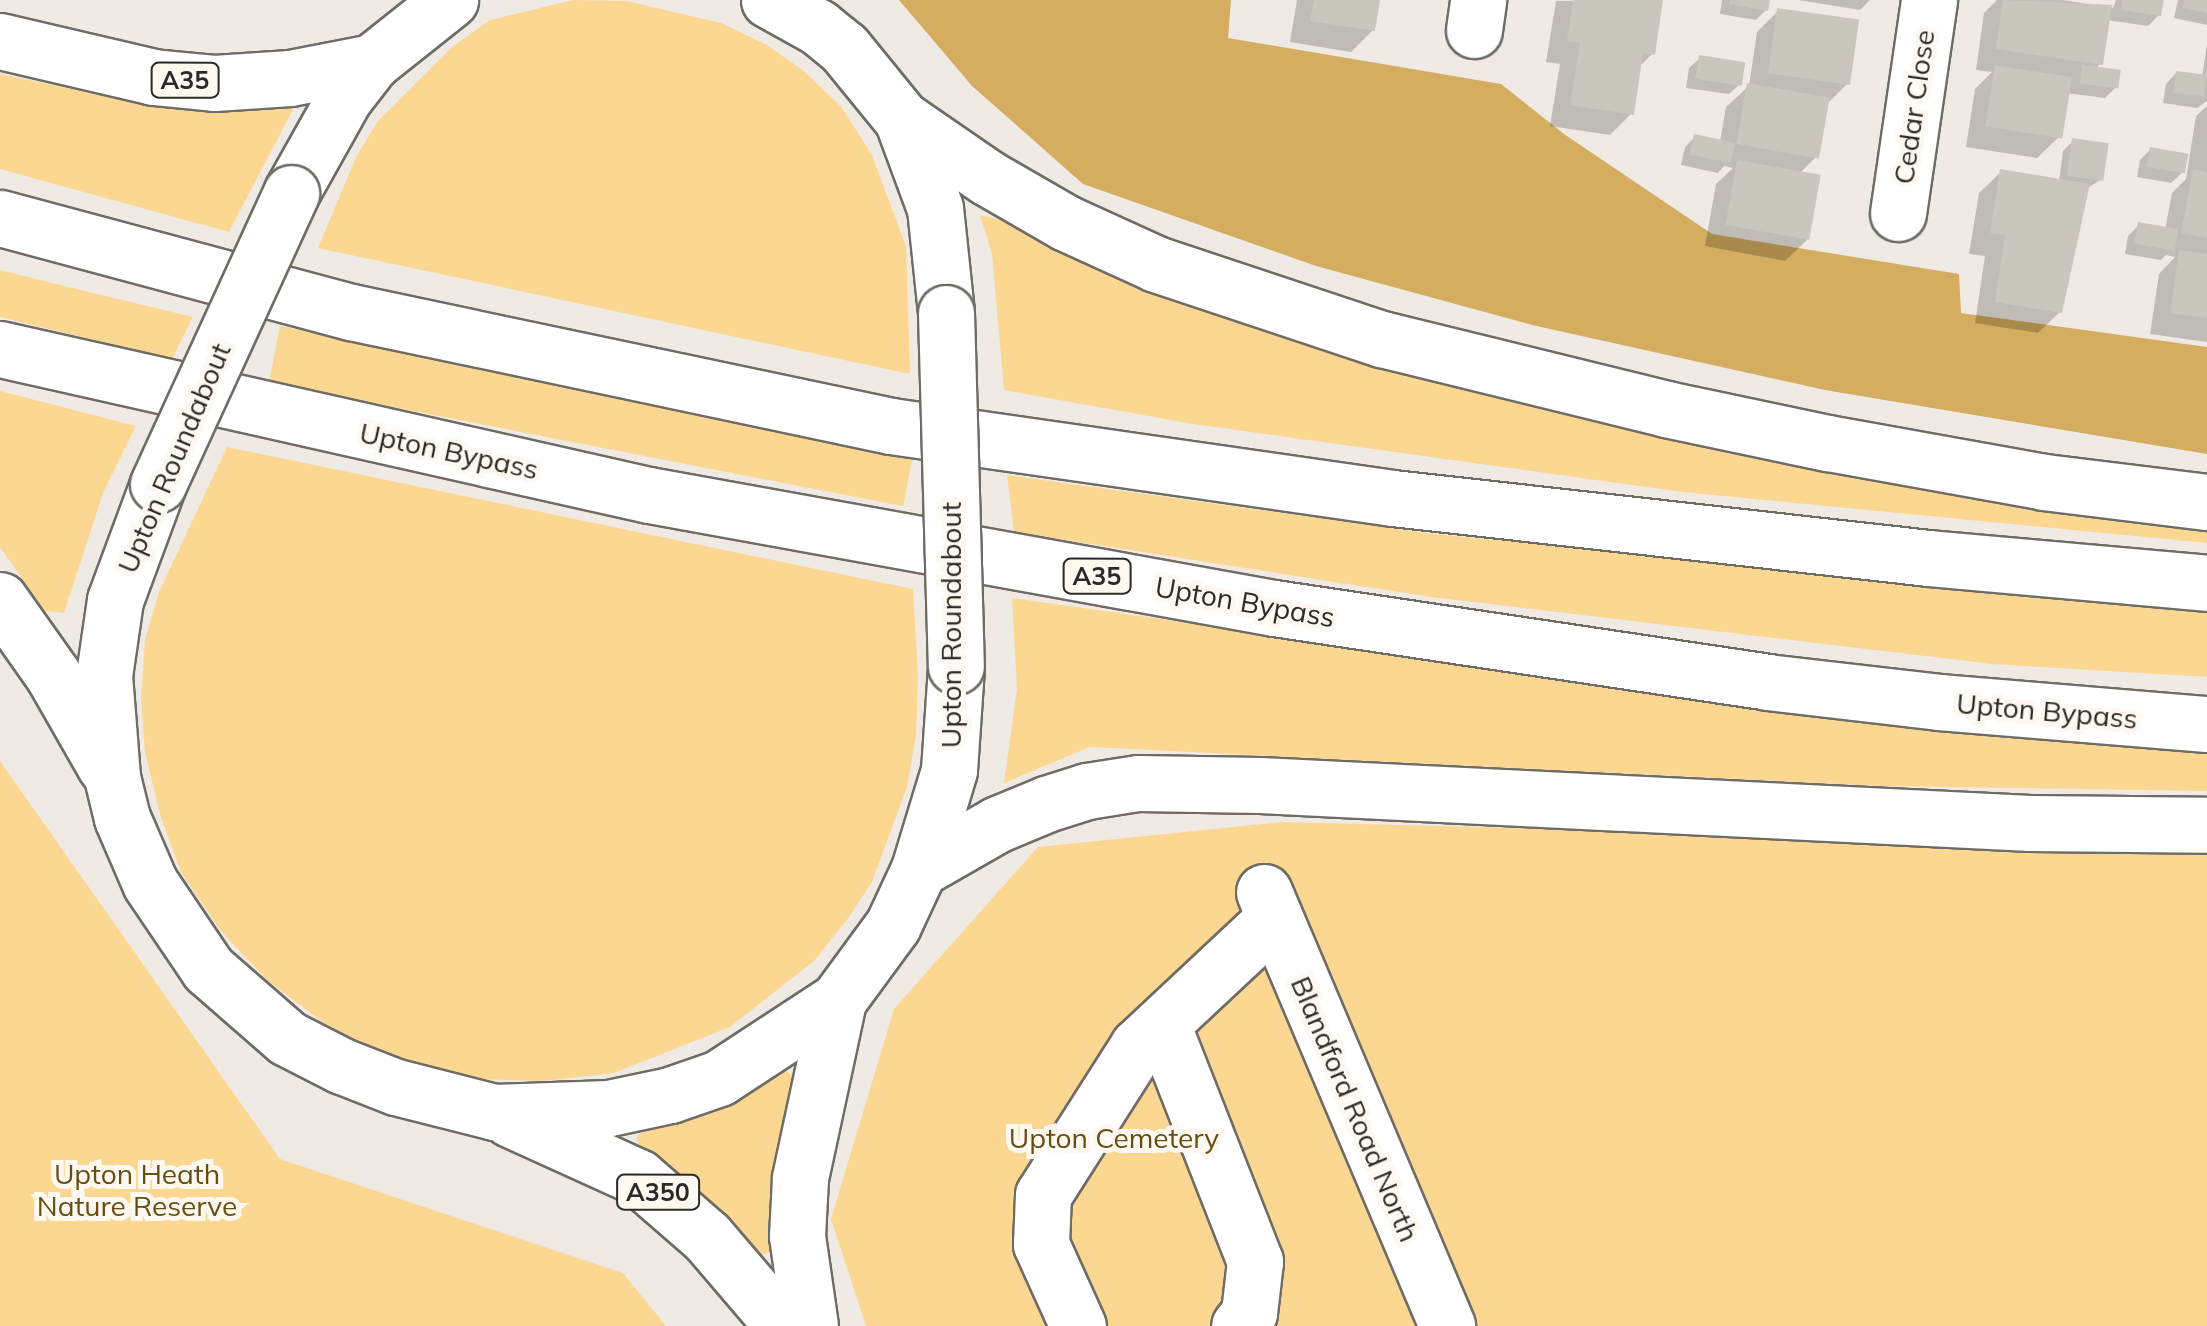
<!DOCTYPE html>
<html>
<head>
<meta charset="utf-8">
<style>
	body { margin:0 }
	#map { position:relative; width:2207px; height:1326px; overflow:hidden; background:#efebe4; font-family:Mulish,sans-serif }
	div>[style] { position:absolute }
	.green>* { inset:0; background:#fbd792; transform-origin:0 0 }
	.forest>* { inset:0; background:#d4ad61 }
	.shadow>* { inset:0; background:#0003 }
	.building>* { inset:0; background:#c9c6be; transform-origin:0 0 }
	.roads { filter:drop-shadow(2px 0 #6f6c66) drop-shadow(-2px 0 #6f6c66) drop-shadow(0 2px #6f6c66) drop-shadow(0 -2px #6f6c66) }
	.minor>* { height:55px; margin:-27.5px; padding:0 27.5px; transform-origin:27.5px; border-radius:27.5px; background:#fff }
	.highway>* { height:55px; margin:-27.5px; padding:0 27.5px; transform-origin:27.5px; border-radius:27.5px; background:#fff }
	.bridges { filter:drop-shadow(2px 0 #6f6c66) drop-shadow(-2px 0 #6f6c66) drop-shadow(0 2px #6f6c66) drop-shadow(0 -2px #6f6c66) }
	.highway-bridge>* { height:55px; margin:-27.5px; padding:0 27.5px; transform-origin:27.5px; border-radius:27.5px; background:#fff }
	span { translate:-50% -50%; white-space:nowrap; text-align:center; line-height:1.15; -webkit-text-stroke:10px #fdf9f1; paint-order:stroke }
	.shield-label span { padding:2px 8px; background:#fdf9f1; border:2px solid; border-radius:8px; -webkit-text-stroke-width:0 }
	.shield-label { font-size:25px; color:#2c2a28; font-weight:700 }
	.street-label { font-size:28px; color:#2c2a28 }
	.park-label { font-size:28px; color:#684d12 }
</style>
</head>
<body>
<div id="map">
	<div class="green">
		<div style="clip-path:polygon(573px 0,627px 1px,721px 23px,767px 45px,804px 71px,842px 108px,872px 155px,906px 246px,910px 374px,318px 248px,356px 157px,378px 121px,452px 47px,490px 20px)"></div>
		<div style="clip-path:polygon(0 74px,119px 99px,248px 104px,300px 96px,229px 232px,0 169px)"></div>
		<div style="clip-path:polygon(980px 215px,2207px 517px,2207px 543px,1682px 492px,1193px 424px,1004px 390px,992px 254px)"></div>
		<div style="clip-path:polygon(0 270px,56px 284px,193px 317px,172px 359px,0 317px)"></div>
		<div style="left:280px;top:326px;width:646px;height:58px;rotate:11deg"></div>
		<div style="clip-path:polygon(0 391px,136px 426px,103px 493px,64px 613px,45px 611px,0 547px)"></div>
		<div style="clip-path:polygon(227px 447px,913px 589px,918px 676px,916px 735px,907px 787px,872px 882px,849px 917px,814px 961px,730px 1027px,614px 1073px,544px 1081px,471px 1079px,398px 1060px,331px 1028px,268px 981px,220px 930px,181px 872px,160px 815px,145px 752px,141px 699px,145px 640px,159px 592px)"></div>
		<div style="clip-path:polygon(1007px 475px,1434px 534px,2207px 610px,2207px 677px,1992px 664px,1431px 597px,1014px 532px)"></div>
		<div style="clip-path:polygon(1012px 598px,1712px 697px,2207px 748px,2207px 791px,1880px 786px,1090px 747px,1004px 783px,1017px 689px)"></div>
		<div style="clip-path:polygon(0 761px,280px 1159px,623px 1273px,666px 1326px,0 1326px)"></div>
		<div style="clip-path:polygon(1283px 822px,2207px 846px,2207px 1326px,866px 1326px,831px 1219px,894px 1009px,1038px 847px)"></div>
		<div style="clip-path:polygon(785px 1071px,794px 1076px,779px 1249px,759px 1256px,723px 1212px,670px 1168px,645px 1154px,636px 1139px,639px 1134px,689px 1117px)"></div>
	</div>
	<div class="forest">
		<div style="clip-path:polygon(899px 0,1231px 0,1228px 38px,1501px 84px,1564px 134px,1712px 234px,1959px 274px,1961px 313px,2207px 347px,2207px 454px,1825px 390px,1532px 325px,1316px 266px,1083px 184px,972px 86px)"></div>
	</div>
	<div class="shadow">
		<div style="clip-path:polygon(1297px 0,1377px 0,1373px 30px,1351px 52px,1290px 42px)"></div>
		<div style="clip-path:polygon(1661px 0,1652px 54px,1639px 67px,1632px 113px,1610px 135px,1550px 126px,1560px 64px,1546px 62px,1556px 1px)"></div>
		<div style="clip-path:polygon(1722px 0,1768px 0,1766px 10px,1756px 20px,1720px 14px)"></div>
		<div style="clip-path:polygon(1798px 0,1870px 0,1860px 10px)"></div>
		<div style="clip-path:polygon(1997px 0,2062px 0,2113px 8px,2116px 0,2161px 0,2159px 15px,2148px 26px,2107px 20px,2100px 64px,2095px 69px,2115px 88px,2105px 98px,2066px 93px,2059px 137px,2037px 158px,1966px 147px,1975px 89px,1992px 72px,1976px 70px,1984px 13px)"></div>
		<div style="clip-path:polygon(2178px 0,2207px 0,2207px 25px,2174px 18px)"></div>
		<div style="clip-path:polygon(1778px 11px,1848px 83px,1826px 105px,1817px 156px,1799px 174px,1807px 240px,1785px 261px,1705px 246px,1716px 184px,1733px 168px,1724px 166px,1718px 173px,1681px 165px,1685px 147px,1695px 137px,1720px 142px,1726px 107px,1749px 86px,1757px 32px)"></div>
		<div style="clip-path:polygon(2207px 44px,2207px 101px,2197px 108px,2163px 103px,2166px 84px,2176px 73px,2202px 77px)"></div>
		<div style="clip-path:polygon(1700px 58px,1740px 84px,1729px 94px,1686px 88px,1689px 68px)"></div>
		<div style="clip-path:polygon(2207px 106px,2207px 342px,2150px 334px,2159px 274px,2175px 257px,2166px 255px,2161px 260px,2125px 254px,2128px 236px,2139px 225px,2165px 230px,2172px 193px,2186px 179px,2196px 116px)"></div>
		<div style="clip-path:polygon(2073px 141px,2102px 179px,2086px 189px,2060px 312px,2038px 333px,1975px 323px,1985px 256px,1969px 254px,1979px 193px,2001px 172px,2059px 181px,2063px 151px)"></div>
		<div style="clip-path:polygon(2151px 149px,2182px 173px,2171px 183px,2137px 177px,2140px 160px)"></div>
	</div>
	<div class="building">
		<div style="clip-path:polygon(1314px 0,1380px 0,1375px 31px,1310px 21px)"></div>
		<div style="clip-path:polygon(1573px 0,1663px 0,1655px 55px,1643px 53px,1634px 115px,1570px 105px,1580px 43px,1567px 41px)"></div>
		<div style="clip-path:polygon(1730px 0,1770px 0,1768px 11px,1729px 4px)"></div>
		<div style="clip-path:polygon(2003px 0,2112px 5px,2103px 65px,1996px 49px)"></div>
		<div style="clip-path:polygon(2122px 0,2164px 0,2161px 16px,2121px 10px)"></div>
		<div style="clip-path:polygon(2184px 0,2207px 0,2207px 13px,2183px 8px)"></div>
		<div style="left:1777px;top:8px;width:83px;height:66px;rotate:8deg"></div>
		<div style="left:1699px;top:55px;width:47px;height:24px;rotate:9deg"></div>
		<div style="left:1995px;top:65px;width:78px;height:62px;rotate:9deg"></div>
		<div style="left:2082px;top:65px;width:39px;height:19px;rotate:7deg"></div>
		<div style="left:2176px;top:71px;width:31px;height:22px;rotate:7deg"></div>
		<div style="left:1747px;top:83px;width:84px;height:62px;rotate:10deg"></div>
		<div style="left:1694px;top:134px;width:42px;height:21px;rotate:12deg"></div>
		<div style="left:2072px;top:138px;width:37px;height:38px;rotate:8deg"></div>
		<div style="left:2150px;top:147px;width:39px;height:20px;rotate:10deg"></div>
		<div style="left:1737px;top:160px;width:85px;height:66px;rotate:10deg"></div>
		<div style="clip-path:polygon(2000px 169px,2090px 184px,2062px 313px,1995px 302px,2005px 235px,1990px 233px)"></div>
		<div style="clip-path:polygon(2193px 169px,2207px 172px,2207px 238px,2181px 233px)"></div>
		<div style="left:2138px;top:222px;width:41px;height:22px;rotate:10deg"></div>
		<div style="clip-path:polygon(2179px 250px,2207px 254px,2207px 318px,2170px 313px)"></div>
	</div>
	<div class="roads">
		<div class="minor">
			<div style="left:1474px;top:30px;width:30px;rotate:-82deg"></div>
			<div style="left:1898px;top:213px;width:215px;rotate:-81.7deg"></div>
			<div style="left:1264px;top:892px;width:471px;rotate:67.1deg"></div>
			<div style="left:1162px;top:1024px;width:255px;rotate:68.6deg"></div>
			<div style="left:1255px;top:1261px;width:52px;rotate:96.6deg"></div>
			<div style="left:1249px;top:1313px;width:16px;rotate:128deg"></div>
			<div style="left:1078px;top:1326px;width:90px;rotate:-114.3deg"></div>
			<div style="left:1041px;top:1244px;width:49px;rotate:-87.7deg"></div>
			<div style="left:1043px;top:1195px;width:177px;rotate:-57.5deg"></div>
			<div style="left:1138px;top:1046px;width:187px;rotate:-43.1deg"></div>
		</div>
		<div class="highway">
			<div style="left:769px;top:0;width:56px;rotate:28.9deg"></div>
			<div style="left:818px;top:27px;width:33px;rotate:39deg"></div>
			<div style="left:844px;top:48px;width:92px;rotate:50.8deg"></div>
			<div style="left:902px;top:119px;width:95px;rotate:69.7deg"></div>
			<div style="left:935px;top:208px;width:106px;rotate:84deg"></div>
			<div style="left:0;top:41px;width:157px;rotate:13.2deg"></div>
			<div style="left:153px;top:77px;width:61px;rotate:5.6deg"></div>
			<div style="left:214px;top:83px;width:76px;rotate:-3.8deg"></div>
			<div style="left:290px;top:78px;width:84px;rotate:-11deg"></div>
			<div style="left:902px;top:119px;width:104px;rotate:34.5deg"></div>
			<div style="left:988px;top:178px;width:90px;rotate:30deg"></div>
			<div style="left:1066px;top:223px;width:99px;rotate:24.5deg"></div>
			<div style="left:1156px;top:264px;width:238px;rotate:18.4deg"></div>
			<div style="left:1382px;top:339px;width:292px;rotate:13.8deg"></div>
			<div style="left:1666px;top:409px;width:166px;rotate:11.9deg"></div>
			<div style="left:1828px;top:443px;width:219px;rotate:10.2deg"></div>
			<div style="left:2044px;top:482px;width:164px;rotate:7deg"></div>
			<div style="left:291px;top:193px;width:109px;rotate:-60.8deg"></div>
			<div style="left:344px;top:98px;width:46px;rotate:-52.1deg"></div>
			<div style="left:372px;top:62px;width:100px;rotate:-38.5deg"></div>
			<div style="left:0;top:218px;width:363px;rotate:15deg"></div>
			<div style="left:351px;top:312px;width:552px;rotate:11.92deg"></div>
			<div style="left:891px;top:426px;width:507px;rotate:8.16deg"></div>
			<div style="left:1393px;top:498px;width:539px;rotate:6.39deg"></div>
			<div style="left:1929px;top:558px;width:279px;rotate:5.1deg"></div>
			<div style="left:0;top:349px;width:665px;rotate:12.68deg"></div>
			<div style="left:649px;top:495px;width:635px;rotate:10.25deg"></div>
			<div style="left:1274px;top:608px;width:499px;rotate:8.5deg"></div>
			<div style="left:1767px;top:682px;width:173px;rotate:6.6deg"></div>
			<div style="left:1939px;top:702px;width:269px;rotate:4.7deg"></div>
			<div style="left:158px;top:484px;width:124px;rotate:110.3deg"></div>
			<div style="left:115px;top:600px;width:76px;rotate:98.3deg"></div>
			<div style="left:104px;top:675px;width:102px;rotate:85.5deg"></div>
			<div style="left:112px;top:777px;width:42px;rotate:76.3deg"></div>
			<div style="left:122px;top:818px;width:71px;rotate:66.7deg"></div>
			<div style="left:150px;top:883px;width:104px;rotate:56deg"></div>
			<div style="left:208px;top:969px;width:105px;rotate:41.1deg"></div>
			<div style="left:287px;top:1038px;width:62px;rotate:27deg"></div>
			<div style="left:342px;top:1066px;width:58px;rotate:21.3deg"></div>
			<div style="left:396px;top:1087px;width:101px;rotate:14.3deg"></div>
			<div style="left:494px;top:1112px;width:115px;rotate:-2deg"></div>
			<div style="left:609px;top:1108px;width:62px;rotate:-12deg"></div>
			<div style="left:670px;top:1095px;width:52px;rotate:-19.1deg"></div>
			<div style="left:719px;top:1078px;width:142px;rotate:-33.2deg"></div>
			<div style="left:838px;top:1000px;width:93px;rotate:-53.7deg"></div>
			<div style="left:893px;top:925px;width:62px;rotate:-65.1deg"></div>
			<div style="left:919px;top:869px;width:103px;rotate:-73.1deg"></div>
			<div style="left:949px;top:770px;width:104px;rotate:-86.1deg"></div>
			<div style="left:0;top:600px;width:92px;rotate:54.8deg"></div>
			<div style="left:53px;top:675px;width:105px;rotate:60.3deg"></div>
			<div style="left:919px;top:869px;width:91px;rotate:-29.7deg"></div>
			<div style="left:998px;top:824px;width:52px;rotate:-22.6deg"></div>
			<div style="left:1046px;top:804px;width:43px;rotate:-17.6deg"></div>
			<div style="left:1087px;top:791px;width:52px;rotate:-8.9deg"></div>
			<div style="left:1138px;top:783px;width:122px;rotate:0.9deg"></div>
			<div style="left:1260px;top:785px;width:771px;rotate:2.83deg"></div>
			<div style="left:2030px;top:823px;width:177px;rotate:0.6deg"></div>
			<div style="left:510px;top:1119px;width:141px;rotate:24.4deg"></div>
			<div style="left:638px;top:1177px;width:91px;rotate:41deg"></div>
			<div style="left:707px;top:1237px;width:117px;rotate:49.5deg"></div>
			<div style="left:810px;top:1326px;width:91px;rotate:-98.2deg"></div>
			<div style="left:797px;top:1236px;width:58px;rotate:-87deg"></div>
			<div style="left:800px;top:1178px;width:182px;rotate:-77.9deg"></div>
		</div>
	</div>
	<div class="bridges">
		<div class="highway-bridge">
			<div style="left:946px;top:313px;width:353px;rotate:88.4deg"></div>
			<div style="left:158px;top:484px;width:320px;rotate:-65.4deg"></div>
		</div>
	</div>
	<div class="shield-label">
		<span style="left:185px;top:80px">A35</span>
		<span style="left:1097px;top:576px">A35</span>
		<span style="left:658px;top:1192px">A350</span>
	</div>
	<div class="street-label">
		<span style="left:1914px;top:107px;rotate:-82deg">Cedar Close</span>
		<span style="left:449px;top:451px;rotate:12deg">Upton Bypass</span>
		<span style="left:174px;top:458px;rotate:-67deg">Upton Roundabout</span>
		<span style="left:1245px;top:602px;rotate:10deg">Upton Bypass</span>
		<span style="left:951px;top:625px;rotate:-90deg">Upton Roundabout</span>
		<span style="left:2047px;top:711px;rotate:5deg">Upton Bypass</span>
		<span style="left:1355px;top:1109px;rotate:67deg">Blandford Road North</span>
	</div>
	<div class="park-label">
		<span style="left:1114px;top:1138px">Upton Cemetery</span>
		<span style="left:137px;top:1190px">Upton Heath<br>Nature Reserve</span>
	</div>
</div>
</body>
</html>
